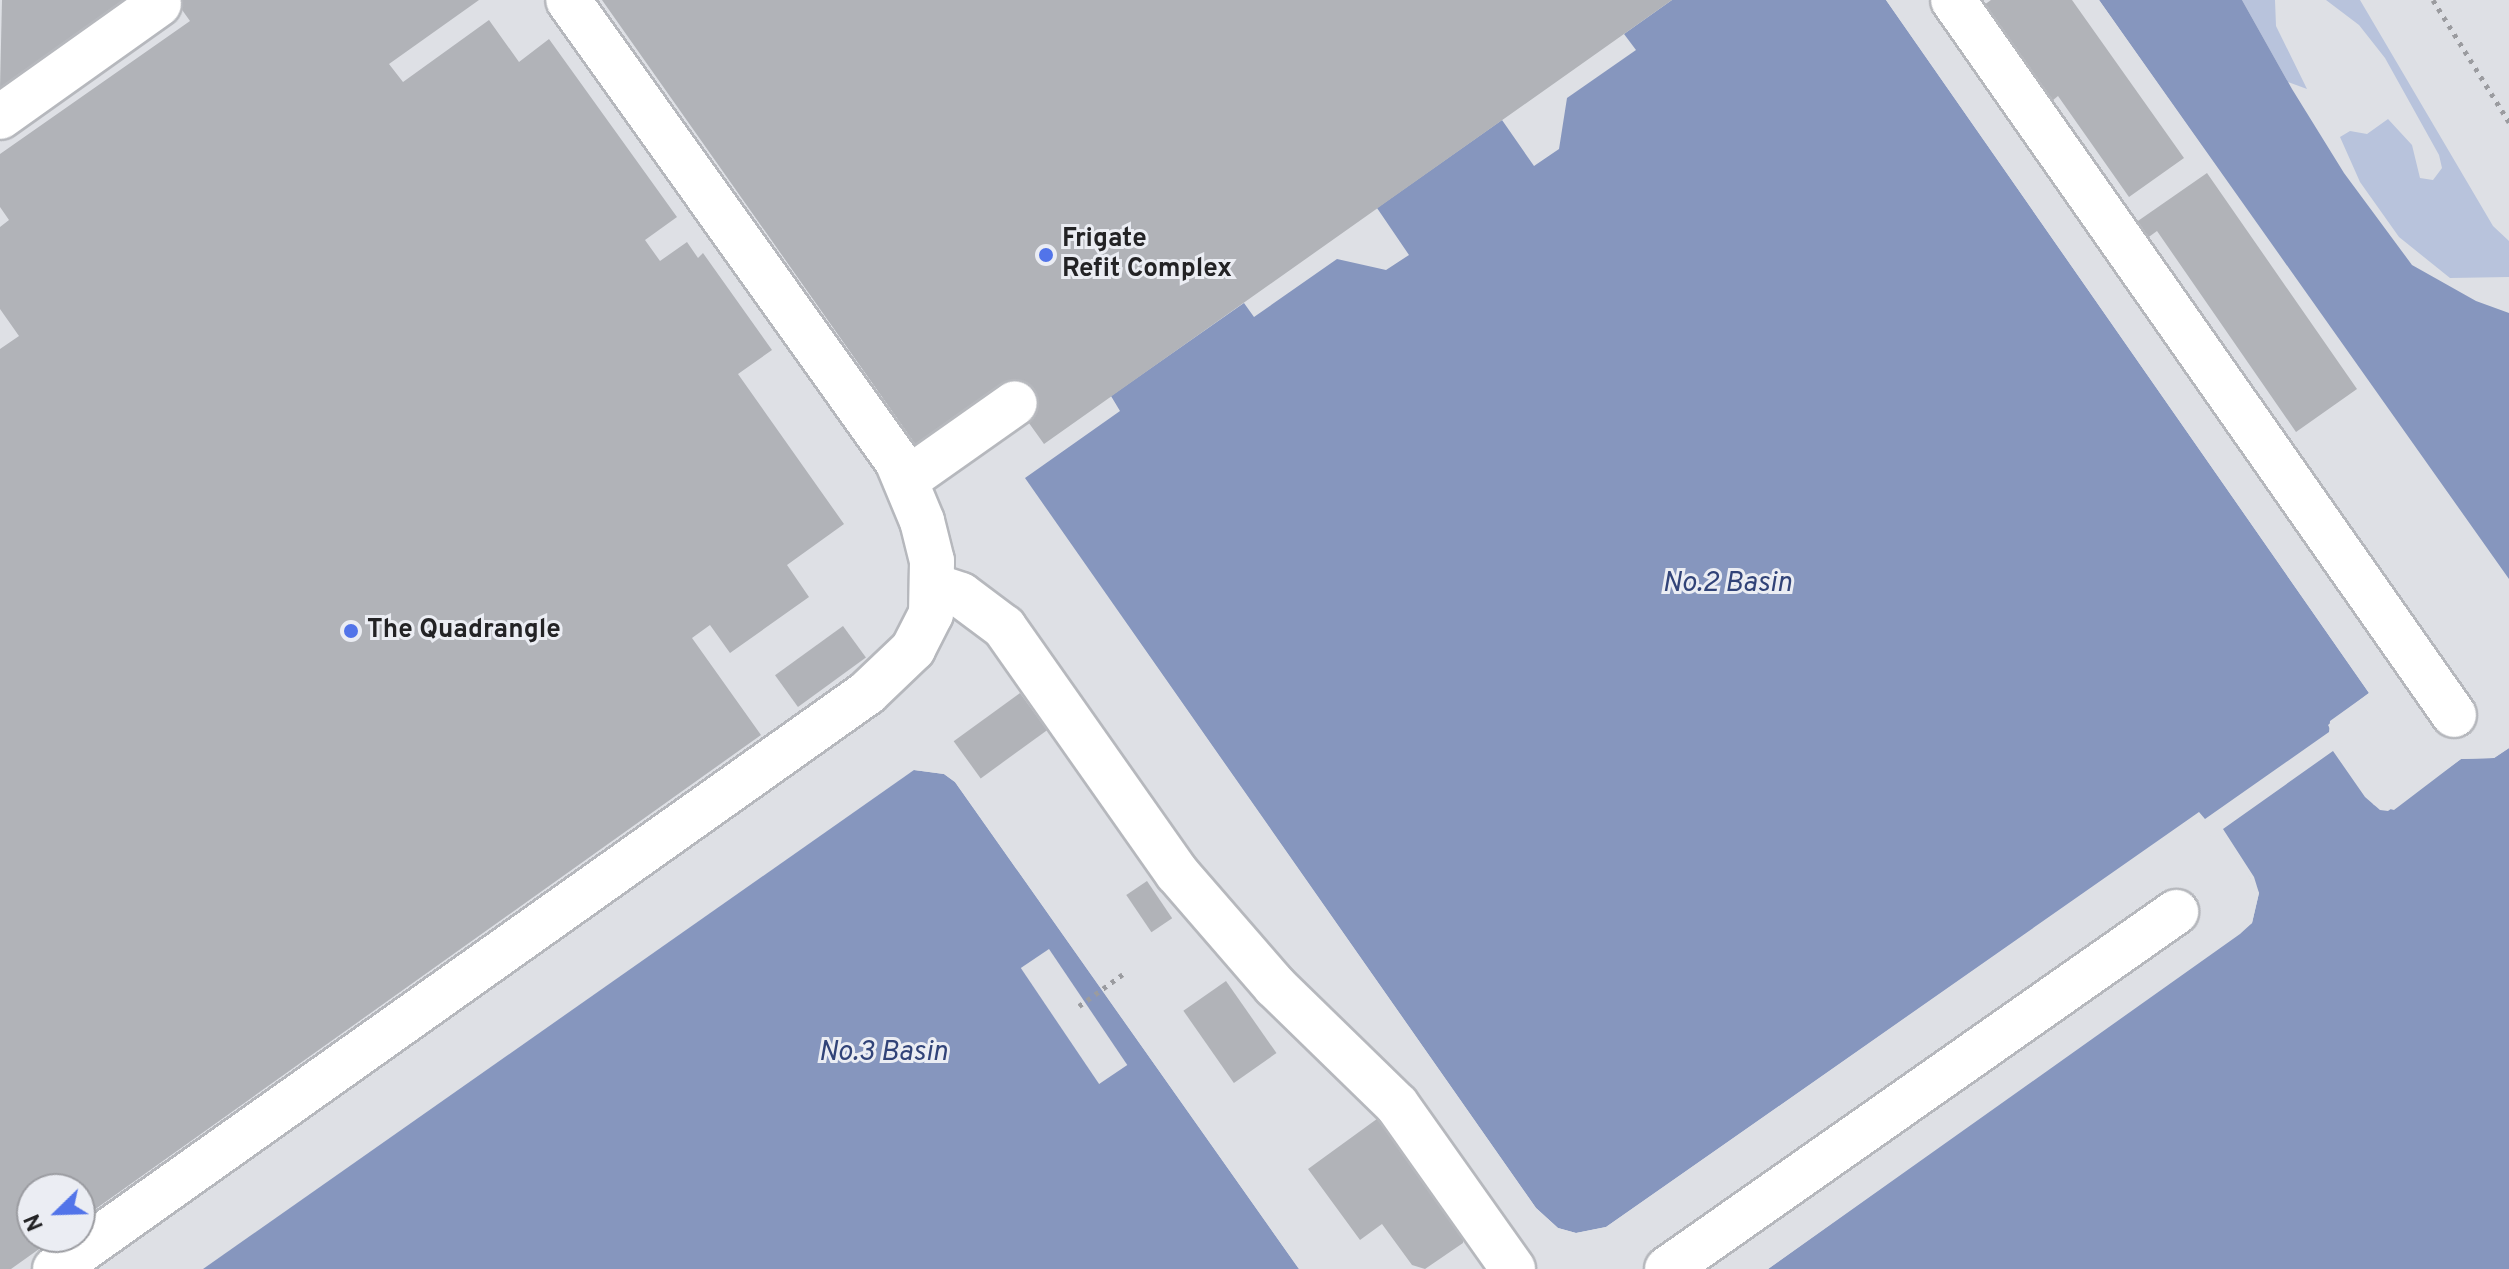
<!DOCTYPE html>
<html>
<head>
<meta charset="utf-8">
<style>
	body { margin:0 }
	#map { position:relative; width:2509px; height:1269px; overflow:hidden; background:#dee0e5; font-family:Overpass,sans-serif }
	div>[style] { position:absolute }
	.green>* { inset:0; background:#b8c3dc }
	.water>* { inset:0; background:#8696be }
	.pier>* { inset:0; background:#dee0e5; transform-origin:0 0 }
	.building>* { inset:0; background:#b1b3b8; transform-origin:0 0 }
	.path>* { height:5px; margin-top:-2.5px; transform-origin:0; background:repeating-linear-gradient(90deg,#9a9b9f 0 4px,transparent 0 10px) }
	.roads { filter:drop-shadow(2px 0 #b6b8bd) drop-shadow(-2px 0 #b6b8bd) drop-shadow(0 2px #b6b8bd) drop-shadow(0 -2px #b6b8bd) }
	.minor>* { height:44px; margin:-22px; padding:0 22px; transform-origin:22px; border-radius:22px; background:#fff }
	.dots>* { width:22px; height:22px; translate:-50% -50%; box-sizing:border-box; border:4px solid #ebedf3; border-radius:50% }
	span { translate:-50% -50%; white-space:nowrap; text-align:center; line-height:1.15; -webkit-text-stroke:6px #ebedf3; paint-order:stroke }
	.poi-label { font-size:26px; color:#232325; font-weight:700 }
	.left { translate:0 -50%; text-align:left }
	.water-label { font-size:28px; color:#314378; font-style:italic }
	.north { position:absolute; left:16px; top:1173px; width:80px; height:80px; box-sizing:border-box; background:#ebedf3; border:2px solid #9b9ca1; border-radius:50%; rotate:247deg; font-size:22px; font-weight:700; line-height:32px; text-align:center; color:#232325 }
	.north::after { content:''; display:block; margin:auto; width:28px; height:36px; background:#5274e9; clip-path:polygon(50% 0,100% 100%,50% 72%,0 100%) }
</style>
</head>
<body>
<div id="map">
	<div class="green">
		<div style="clip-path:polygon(2242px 0,2275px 0,2276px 26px,2307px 89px,2288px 82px)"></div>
		<div style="clip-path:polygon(2326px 0,2360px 0,2493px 226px,2509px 241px,2509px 277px,2450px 278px,2399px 237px,2360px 182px,2340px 137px,2350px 131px,2367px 134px,2388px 119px,2412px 145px,2420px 178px,2433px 180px,2442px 168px,2439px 155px,2385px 58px,2359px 25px)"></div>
	</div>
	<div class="water">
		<div style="clip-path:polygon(1672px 0,1886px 0,2369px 693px,2328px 725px,2339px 746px,2333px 750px,2374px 805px,2394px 810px,2461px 759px,2494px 758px,2509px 748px,2509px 1269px,1768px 1269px,2252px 923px,2259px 893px,2223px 830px,2215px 834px,2199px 813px,1606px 1227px,1576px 1233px,1558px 1228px,1536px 1208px,1025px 478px,1120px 411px,1111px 396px,1244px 303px,1254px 317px,1337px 259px,1386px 270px,1409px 255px,1377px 208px,1502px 120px,1534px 166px,1559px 149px,1567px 98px,1636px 50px,1624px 34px)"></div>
		<div style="clip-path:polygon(2099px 0,2242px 0,2292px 89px,2344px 173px,2412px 265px,2476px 301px,2509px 313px,2509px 579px)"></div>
		<div style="clip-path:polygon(914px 770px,944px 774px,955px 782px,1299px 1269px,203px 1269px)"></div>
	</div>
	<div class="pier">
		<div style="clip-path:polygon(1886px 0,1891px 0,2372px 691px,2372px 696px,2331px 727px,2343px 745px,2339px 751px,2368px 794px,2382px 806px,2392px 806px,2460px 755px,2493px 754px,2509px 744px,2509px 748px,2494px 758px,2461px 759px,2388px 811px,2380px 810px,2365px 797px,2333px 751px,2223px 829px,2254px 877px,2259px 893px,2252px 923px,2240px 934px,1768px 1269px,1764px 1269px,2238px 931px,2248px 921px,2255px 893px,2250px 878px,2221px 835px,2212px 837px,2198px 818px,1608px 1230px,1575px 1237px,1556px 1232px,1532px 1210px,1120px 621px,1123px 619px,1536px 1208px,1558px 1228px,1576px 1233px,1606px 1227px,2199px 812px,2205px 819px,2329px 732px,2330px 721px,2369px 693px)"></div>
		<div style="clip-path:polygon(2095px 0,2099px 0,2509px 583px,2506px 582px)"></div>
		<div style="clip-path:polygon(919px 766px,945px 770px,958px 780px,1303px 1269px,1299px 1269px,955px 782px,944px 774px,914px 770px)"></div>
		<div style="left:1049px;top:949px;width:140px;height:34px;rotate:56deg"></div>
	</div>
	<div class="building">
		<div style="clip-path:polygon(2px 0,126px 0,0 88px)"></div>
		<div style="clip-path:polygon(175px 0,479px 0,389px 64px,403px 82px,489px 20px,519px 62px,549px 39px,677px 217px,645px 240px,660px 261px,687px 242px,698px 258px,703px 253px,772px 350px,738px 374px,844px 524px,787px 565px,809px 597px,730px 653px,710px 625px,692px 638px,761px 735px,80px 1220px,80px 1189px,32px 1189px,32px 1237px,56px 1237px,11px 1269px,0 1269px,0 349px,19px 336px,0 309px,0 227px,9px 220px,0 207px,0 154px,190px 21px)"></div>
		<div style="clip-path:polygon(602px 0,1672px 0,1044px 444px,1003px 387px,918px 448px)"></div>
		<div style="clip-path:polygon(1991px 0,2072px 0,2184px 158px,2129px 197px,2058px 96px,2052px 101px,1984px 5px)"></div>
		<div style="clip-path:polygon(2207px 173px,2357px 389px,2296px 432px,2157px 231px,2146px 239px,2135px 223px)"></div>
		<div style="left:843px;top:626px;width:39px;height:84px;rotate:54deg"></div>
		<div style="left:1020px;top:693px;width:46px;height:82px;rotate:54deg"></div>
		<div style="left:1147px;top:881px;width:45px;height:25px;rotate:56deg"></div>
		<div style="left:1226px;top:981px;width:88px;height:52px;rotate:55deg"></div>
		<div style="clip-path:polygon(1381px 1116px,1463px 1228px,1463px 1243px,1425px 1269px,1412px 1265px,1382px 1224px,1360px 1240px,1308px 1169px)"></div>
	</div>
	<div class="path">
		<div style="left:2433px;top:0;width:144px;rotate:58.1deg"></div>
		<div style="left:1079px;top:1006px;width:54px;rotate:-36deg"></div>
	</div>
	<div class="roads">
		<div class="minor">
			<div style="left:1953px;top:0;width:873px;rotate:54.98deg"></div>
			<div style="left:0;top:117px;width:195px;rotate:-35.4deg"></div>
			<div style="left:906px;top:480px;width:133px;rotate:-35.2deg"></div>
			<div style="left:934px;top:586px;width:28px;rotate:18deg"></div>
			<div style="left:961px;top:595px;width:54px;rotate:36.7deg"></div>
			<div style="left:1004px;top:627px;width:301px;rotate:54.9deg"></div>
			<div style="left:1177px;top:873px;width:150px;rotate:49.1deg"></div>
			<div style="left:1275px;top:986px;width:170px;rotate:44.3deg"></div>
			<div style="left:1397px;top:1105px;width:201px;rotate:54.7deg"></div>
			<div style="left:55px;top:1269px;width:996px;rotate:-35.35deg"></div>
			<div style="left:867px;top:693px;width:64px;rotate:-43.7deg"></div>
			<div style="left:913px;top:649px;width:39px;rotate:-63deg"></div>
			<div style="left:931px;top:614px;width:53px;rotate:-88.9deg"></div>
			<div style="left:932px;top:561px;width:41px;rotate:-104deg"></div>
			<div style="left:922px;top:521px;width:65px;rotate:-112.6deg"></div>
			<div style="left:897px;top:461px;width:566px;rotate:-125.51deg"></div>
			<div style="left:1667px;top:1269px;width:622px;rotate:-35.04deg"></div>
		</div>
	</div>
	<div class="dots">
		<div style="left:1046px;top:255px;background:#5274e9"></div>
		<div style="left:351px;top:631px;background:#5274e9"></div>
	</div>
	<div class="poi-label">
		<span class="left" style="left:1062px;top:255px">Frigate<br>Refit Complex</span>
		<span class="left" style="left:367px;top:631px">The Quadrangle</span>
	</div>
	<div class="water-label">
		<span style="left:1727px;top:584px">No.2 Basin</span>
		<span style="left:883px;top:1053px">No.3 Basin</span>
	</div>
	<div class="north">N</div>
</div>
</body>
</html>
